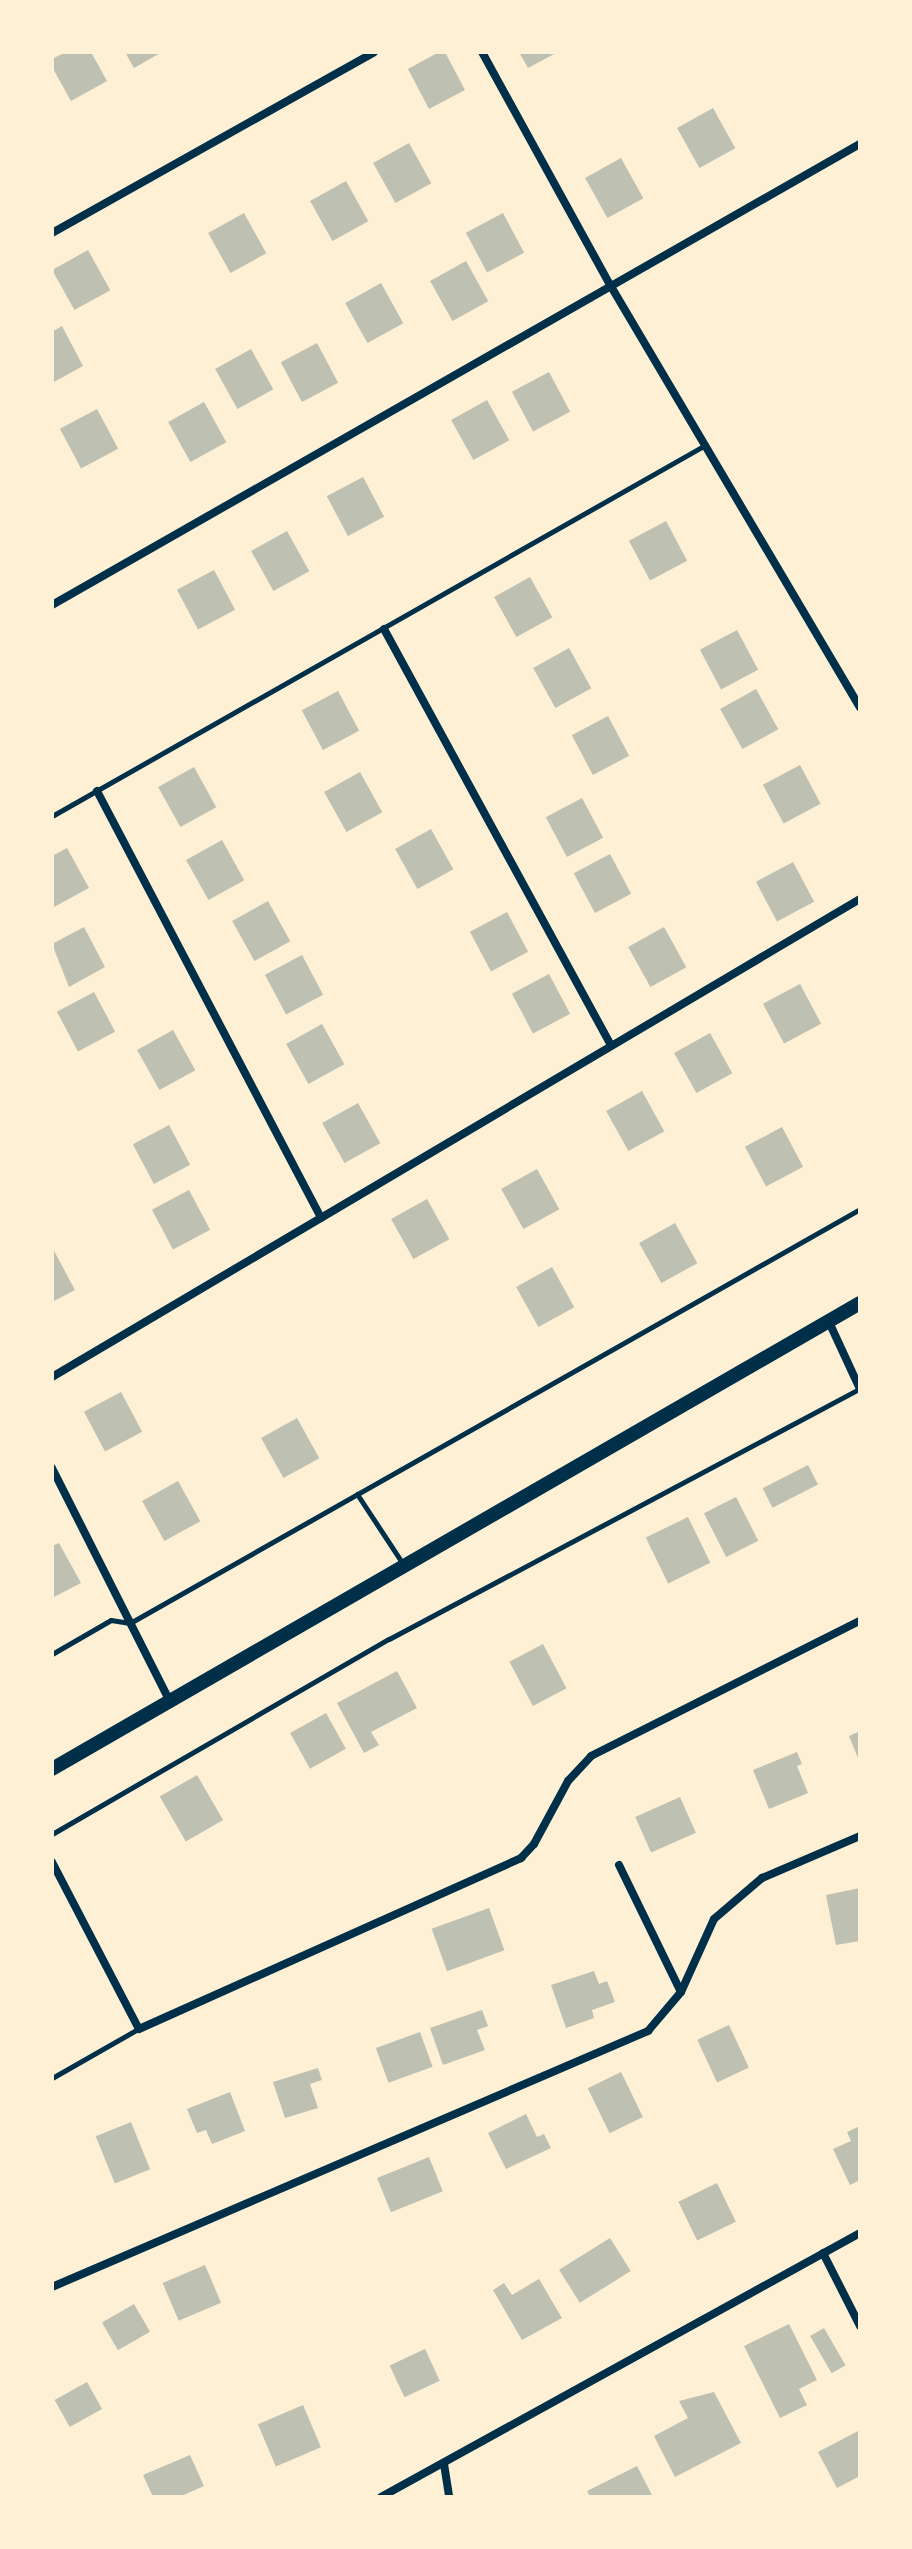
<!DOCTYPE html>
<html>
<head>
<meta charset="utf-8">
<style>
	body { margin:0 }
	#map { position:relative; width:912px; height:2549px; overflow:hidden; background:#fdf0d5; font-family:"Work Sans",sans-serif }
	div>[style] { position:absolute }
	.building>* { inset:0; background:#bec0b2; transform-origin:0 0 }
	.service>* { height:5px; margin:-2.5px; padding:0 2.5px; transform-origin:2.5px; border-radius:2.5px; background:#003049 }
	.minor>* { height:8px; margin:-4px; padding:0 4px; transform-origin:4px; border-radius:4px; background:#003049 }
	.tertiary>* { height:14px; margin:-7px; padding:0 7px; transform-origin:7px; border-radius:7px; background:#003049 }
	span { translate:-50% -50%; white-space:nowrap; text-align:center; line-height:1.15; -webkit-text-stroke:7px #fdf0d5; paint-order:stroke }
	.frame { position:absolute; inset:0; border:54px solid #fdf0d5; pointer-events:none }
</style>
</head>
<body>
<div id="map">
	<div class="building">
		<div style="clip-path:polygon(66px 52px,91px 52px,107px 81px,71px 101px,52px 67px,52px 59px)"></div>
		<div style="clip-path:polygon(125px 52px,162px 52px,134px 68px)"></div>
		<div style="clip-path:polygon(439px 52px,445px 52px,465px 90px,429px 109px,408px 69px)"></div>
		<div style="clip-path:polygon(519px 52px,558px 52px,528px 68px)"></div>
		<div style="left:713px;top:108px;width:46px;height:41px;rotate:61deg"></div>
		<div style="left:409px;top:143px;width:46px;height:41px;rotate:61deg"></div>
		<div style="left:621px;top:158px;width:46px;height:41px;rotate:61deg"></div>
		<div style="left:346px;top:181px;width:46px;height:41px;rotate:61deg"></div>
		<div style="left:244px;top:213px;width:46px;height:41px;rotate:61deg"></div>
		<div style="left:503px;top:213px;width:45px;height:42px;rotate:62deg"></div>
		<div style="left:88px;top:250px;width:46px;height:41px;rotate:61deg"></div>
		<div style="left:466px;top:261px;width:46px;height:41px;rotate:61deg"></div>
		<div style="left:381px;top:283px;width:46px;height:41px;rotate:61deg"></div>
		<div style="clip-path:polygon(62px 326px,83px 366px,52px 383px,52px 332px)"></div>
		<div style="left:317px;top:343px;width:45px;height:41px;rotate:62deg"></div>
		<div style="left:251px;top:349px;width:46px;height:41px;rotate:61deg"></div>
		<div style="left:549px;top:372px;width:45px;height:42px;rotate:62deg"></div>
		<div style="left:487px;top:400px;width:46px;height:41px;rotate:61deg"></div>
		<div style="left:204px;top:402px;width:46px;height:41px;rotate:61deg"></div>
		<div style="left:97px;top:409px;width:45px;height:42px;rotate:62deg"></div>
		<div style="left:363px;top:477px;width:45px;height:41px;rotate:62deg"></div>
		<div style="left:666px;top:521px;width:45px;height:42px;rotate:62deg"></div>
		<div style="left:287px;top:531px;width:46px;height:41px;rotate:61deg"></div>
		<div style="left:214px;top:570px;width:45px;height:42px;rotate:62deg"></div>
		<div style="left:530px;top:577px;width:46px;height:41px;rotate:61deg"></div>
		<div style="left:737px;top:630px;width:45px;height:42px;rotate:62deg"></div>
		<div style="left:569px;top:648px;width:46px;height:41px;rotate:61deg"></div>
		<div style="left:756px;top:689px;width:46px;height:41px;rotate:61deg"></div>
		<div style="left:338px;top:691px;width:45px;height:41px;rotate:62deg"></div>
		<div style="left:608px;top:716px;width:45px;height:41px;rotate:62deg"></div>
		<div style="left:800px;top:765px;width:44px;height:42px;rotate:62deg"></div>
		<div style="left:194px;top:767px;width:46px;height:41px;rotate:61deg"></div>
		<div style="left:360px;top:772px;width:46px;height:41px;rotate:61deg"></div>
		<div style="left:582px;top:798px;width:45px;height:41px;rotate:62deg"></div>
		<div style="left:431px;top:829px;width:46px;height:41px;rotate:61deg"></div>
		<div style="left:222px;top:840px;width:46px;height:41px;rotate:61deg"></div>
		<div style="clip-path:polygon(67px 848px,89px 888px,52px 908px,52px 856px)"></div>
		<div style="left:610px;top:854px;width:45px;height:41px;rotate:62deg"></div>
		<div style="left:793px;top:862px;width:45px;height:42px;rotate:62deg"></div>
		<div style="left:268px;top:901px;width:46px;height:41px;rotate:61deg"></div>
		<div style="left:507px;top:912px;width:45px;height:42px;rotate:62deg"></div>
		<div style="clip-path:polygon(84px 927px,105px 967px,69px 987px,52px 944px)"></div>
		<div style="left:664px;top:927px;width:46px;height:41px;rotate:61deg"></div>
		<div style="left:302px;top:955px;width:45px;height:42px;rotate:62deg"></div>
		<div style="left:549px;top:974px;width:45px;height:42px;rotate:62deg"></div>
		<div style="left:800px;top:984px;width:45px;height:42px;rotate:62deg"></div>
		<div style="left:94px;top:992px;width:45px;height:42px;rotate:62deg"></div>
		<div style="left:322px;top:1024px;width:46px;height:41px;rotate:61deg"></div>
		<div style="left:173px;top:1030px;width:46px;height:41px;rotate:61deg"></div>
		<div style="left:710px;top:1033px;width:46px;height:41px;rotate:61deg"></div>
		<div style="left:642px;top:1091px;width:46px;height:41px;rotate:61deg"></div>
		<div style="left:358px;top:1103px;width:46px;height:41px;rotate:61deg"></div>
		<div style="left:169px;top:1125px;width:45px;height:41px;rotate:62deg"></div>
		<div style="left:782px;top:1127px;width:45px;height:42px;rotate:62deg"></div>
		<div style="left:537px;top:1169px;width:46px;height:41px;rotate:61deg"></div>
		<div style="left:189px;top:1190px;width:45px;height:42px;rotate:62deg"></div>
		<div style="left:427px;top:1199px;width:46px;height:41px;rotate:61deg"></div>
		<div style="left:675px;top:1223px;width:46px;height:41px;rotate:61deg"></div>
		<div style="clip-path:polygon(52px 1247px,75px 1290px,52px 1302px)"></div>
		<div style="left:552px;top:1267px;width:46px;height:41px;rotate:61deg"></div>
		<div style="left:121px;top:1392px;width:45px;height:42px;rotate:62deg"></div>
		<div style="left:297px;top:1418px;width:46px;height:41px;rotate:61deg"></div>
		<div style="left:808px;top:1465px;width:22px;height:51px;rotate:63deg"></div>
		<div style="left:178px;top:1481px;width:46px;height:41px;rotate:61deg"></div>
		<div style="left:736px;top:1497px;width:49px;height:36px;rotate:63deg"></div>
		<div style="left:688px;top:1517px;width:51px;height:47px;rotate:64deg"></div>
		<div style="clip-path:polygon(59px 1543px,81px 1583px,52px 1598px,52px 1546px)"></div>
		<div style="left:543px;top:1644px;width:50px;height:38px;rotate:62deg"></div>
		<div style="clip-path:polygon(397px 1671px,417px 1708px,371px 1732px,379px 1745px,364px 1753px,337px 1703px)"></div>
		<div style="left:326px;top:1713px;width:41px;height:41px;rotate:61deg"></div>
		<div style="clip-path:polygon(860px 1731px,860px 1763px,849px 1736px)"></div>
		<div style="clip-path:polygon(797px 1752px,802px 1764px,797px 1766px,808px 1793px,769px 1809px,753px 1770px)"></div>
		<div style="left:197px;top:1775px;width:52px;height:43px;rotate:60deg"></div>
		<div style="left:680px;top:1797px;width:39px;height:49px;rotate:66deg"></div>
		<div style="clip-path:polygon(860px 1888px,860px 1941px,836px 1945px,826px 1895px)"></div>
		<div style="left:489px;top:1908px;width:45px;height:61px;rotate:70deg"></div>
		<div style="clip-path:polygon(594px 1971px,599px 1984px,607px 1981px,615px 2002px,592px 2010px,594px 2018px,566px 2028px,551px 1985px)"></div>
		<div style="clip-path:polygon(482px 2010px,488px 2026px,477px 2030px,485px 2050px,443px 2065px,430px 2028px)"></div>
		<div style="left:729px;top:2025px;width:47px;height:35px;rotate:65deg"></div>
		<div style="left:420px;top:2032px;width:37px;height:47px;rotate:70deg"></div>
		<div style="clip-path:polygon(318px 2068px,322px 2080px,310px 2084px,318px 2108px,285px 2118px,273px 2082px)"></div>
		<div style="left:621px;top:2072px;width:50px;height:37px;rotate:64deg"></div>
		<div style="clip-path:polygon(230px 2092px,245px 2131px,212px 2144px,206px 2130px,197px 2133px,187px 2109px)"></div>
		<div style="clip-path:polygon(526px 2114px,537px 2137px,544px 2134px,551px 2148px,506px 2169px,488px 2133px)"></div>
		<div style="left:131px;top:2122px;width:51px;height:38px;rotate:68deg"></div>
		<div style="clip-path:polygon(860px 2126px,860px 2180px,850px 2185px,833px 2149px,851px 2141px,847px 2132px)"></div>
		<div style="left:429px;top:2157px;width:37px;height:56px;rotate:68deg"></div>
		<div style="left:717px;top:2183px;width:43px;height:43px;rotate:64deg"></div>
		<div style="left:610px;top:2238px;width:39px;height:60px;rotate:58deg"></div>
		<div style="left:205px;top:2265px;width:41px;height:46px;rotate:67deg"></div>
		<div style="clip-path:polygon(539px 2279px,562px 2318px,522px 2340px,493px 2290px,504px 2283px,512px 2295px)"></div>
		<div style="left:134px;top:2304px;width:32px;height:37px;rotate:60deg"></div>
		<div style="clip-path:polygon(789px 2324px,817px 2380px,799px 2389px,807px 2405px,780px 2418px,744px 2346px)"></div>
		<div style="left:824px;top:2328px;width:43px;height:16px;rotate:60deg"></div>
		<div style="left:425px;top:2349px;width:35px;height:39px;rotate:65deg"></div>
		<div style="left:87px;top:2382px;width:31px;height:37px;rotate:61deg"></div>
		<div style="clip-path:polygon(714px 2392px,741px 2443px,675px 2477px,654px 2436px,688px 2418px,679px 2401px)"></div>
		<div style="left:303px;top:2405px;width:46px;height:49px;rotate:67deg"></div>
		<div style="clip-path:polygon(860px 2430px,860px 2476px,837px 2488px,818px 2452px)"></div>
		<div style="clip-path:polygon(190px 2455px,204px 2486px,179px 2497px,153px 2497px,143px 2475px)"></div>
		<div style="clip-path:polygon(637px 2466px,653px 2497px,590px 2497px,587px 2491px)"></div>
	</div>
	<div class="service">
		<div style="left:52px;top:816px;width:751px;rotate:-29.6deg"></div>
		<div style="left:357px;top:1494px;width:84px;rotate:56.7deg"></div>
		<div style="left:52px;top:1654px;width:68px;rotate:-30deg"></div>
		<div style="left:111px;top:1620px;width:19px;rotate:9deg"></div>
		<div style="left:130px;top:1623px;width:839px;rotate:-29.56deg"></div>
		<div style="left:52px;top:1834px;width:389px;rotate:-30.1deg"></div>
		<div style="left:389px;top:1639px;width:532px;rotate:-28.01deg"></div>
		<div style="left:52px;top:2078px;width:99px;rotate:-29.7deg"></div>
	</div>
	<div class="minor">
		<div style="left:482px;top:52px;width:264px;rotate:61.2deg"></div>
		<div style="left:609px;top:283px;width:493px;rotate:59.4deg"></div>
		<div style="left:52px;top:233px;width:369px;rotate:-29.3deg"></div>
		<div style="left:52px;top:605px;width:930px;rotate:-29.71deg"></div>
		<div style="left:384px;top:629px;width:474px;rotate:61.4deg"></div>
		<div style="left:97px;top:791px;width:482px;rotate:62.3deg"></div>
		<div style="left:829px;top:1322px;width:74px;rotate:65.2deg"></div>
		<div style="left:52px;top:1377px;width:939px;rotate:-30.61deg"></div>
		<div style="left:52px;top:1468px;width:262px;rotate:63.2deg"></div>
		<div style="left:52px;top:1862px;width:188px;rotate:62.5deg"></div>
		<div style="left:139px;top:2029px;width:419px;rotate:-24.1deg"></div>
		<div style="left:521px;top:1858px;width:19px;rotate:-47deg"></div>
		<div style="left:534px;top:1844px;width:72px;rotate:-61.6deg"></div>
		<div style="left:568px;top:1781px;width:34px;rotate:-47deg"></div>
		<div style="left:591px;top:1756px;width:301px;rotate:-26.7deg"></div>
		<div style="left:619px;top:1865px;width:141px;rotate:64deg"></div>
		<div style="left:823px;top:2253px;width:82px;rotate:63.1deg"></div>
		<div style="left:52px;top:2287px;width:649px;rotate:-23.24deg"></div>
		<div style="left:648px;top:2031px;width:51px;rotate:-49.8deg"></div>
		<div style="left:681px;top:1992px;width:80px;rotate:-65.7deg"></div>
		<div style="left:714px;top:1919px;width:63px;rotate:-40.5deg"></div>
		<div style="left:762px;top:1878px;width:107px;rotate:-23.2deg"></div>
		<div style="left:444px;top:2464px;width:33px;rotate:81deg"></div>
		<div style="left:381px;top:2497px;width:547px;rotate:-28.86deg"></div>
	</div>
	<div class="tertiary">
		<div style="left:52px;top:1769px;width:933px;rotate:-29.97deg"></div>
	</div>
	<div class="frame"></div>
</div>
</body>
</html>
